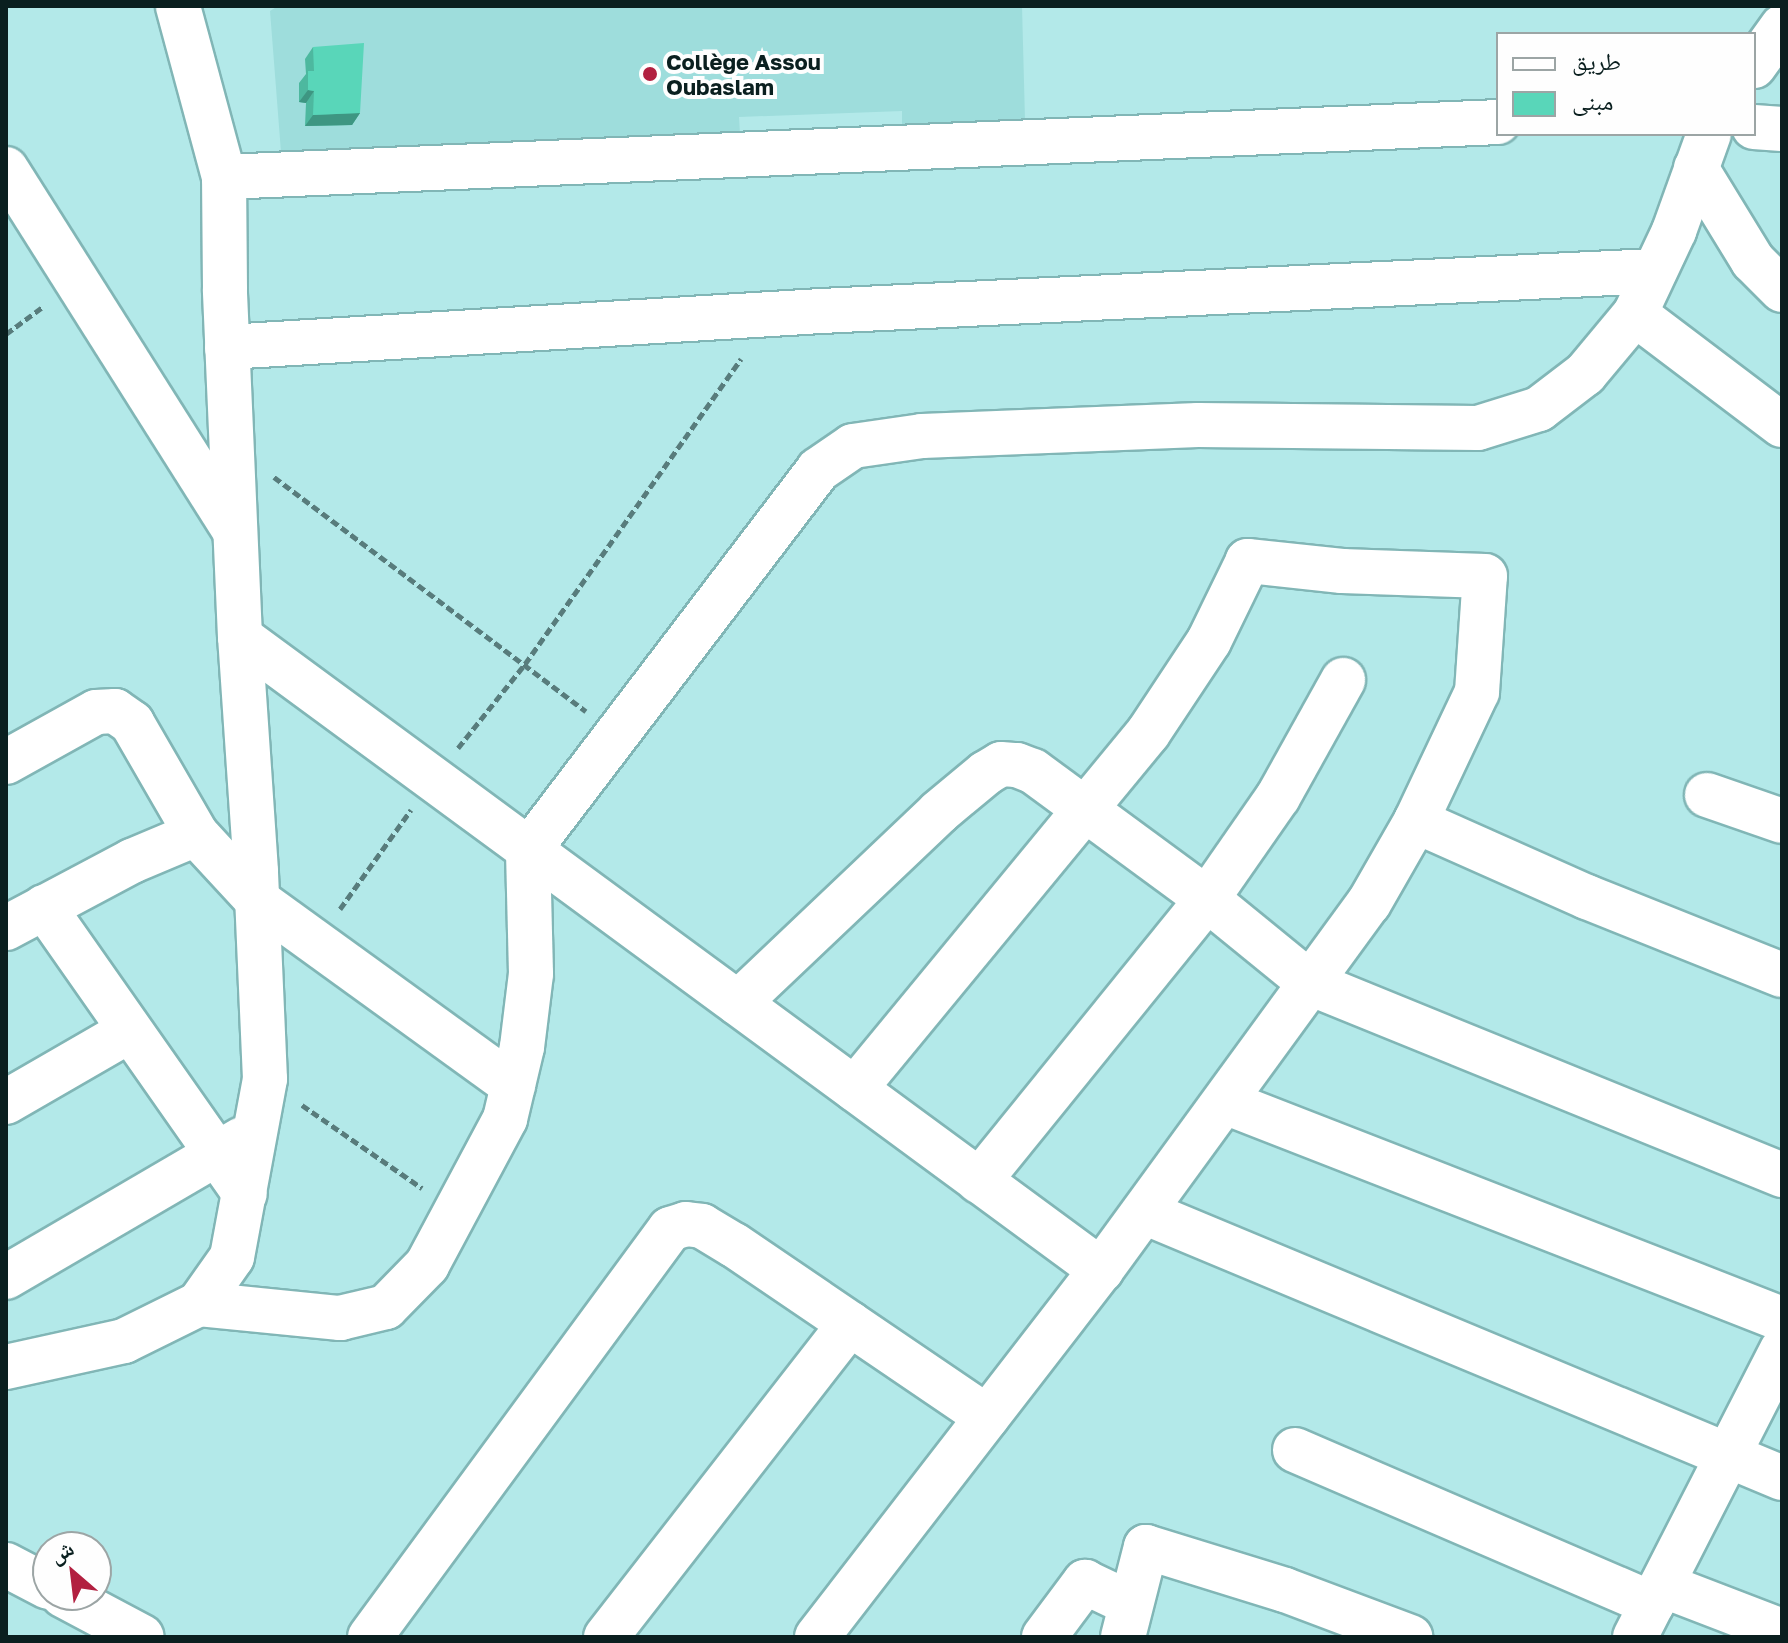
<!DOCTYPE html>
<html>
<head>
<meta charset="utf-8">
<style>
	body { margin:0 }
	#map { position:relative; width:1788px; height:1643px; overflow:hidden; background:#b3e9e9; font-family:"Golos Text","Noto Naskh Arabic",sans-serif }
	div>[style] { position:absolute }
	.built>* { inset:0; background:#9edddc }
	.path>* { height:5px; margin-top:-2.5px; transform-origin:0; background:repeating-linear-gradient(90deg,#587c7c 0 8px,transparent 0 12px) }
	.roads { filter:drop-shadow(2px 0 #81b6b6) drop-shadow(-2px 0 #81b6b6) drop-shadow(0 2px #81b6b6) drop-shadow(0 -2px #81b6b6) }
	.minor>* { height:44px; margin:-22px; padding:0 22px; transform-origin:22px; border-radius:22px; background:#fff }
	.wall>* { inset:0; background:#4db89f }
	.shaded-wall>* { inset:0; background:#3e9682 }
	.building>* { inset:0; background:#59d6b9 }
	.dots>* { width:22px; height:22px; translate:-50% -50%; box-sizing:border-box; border:4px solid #fefefe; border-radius:50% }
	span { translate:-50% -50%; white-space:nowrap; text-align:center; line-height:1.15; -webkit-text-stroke:8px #fefefe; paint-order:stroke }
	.poi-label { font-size:22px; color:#0a1f1f; font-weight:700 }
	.left { translate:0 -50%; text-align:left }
	.frame { position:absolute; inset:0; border:8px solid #0a1f1f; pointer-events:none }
	.legend { position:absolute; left:1496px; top:32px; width:260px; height:104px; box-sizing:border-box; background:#fefefe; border:2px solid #9ca5a5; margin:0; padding:10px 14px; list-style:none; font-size:24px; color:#0a1f1f }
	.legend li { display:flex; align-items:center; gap:16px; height:40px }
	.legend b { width:40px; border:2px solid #9ca5a5 }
	.north { position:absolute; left:32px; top:1531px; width:80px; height:80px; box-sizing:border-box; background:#fefefe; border:2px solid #9ca5a5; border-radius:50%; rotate:332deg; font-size:22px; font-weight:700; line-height:32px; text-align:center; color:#0a1f1f }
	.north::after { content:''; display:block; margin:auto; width:28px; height:36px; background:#b22040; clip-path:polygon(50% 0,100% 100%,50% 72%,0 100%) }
</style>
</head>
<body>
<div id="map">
	<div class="built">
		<div style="clip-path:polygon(278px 6px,1022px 6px,1025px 120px,902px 127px,902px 111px,739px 117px,740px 134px,281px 152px,270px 11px)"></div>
	</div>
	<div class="path">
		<div style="left:6px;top:334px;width:47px;rotate:-36.4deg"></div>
		<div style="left:274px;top:477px;width:390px;rotate:36.9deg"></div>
		<div style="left:458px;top:748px;width:107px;rotate:-51.4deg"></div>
		<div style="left:525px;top:664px;width:374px;rotate:-54.7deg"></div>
		<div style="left:340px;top:909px;width:122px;rotate:-54.4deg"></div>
		<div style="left:302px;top:1105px;width:146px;rotate:34.7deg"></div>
	</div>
	<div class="roads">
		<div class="minor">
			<div style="left:1754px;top:66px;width:48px;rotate:-54.3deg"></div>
			<div style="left:1754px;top:127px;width:28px;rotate:4deg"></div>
			<div style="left:1696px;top:168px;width:109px;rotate:58.5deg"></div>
			<div style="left:1753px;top:261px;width:41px;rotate:45deg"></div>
			<div style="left:6px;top:169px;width:426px;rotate:57.7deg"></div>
			<div style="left:224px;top:177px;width:1275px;rotate:-2.47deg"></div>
			<div style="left:1635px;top:314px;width:184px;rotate:37.1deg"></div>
			<div style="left:227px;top:347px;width:595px;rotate:-3.47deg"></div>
			<div style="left:821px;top:311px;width:834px;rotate:-2.75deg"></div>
			<div style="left:240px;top:637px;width:1069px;rotate:36.32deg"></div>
			<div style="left:6px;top:762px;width:103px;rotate:-29.1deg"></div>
			<div style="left:96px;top:712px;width:19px;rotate:-3deg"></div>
			<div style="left:115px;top:711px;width:21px;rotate:35deg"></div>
			<div style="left:132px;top:723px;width:128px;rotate:60deg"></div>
			<div style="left:1707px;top:795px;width:79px;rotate:19.1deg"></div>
			<div style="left:1416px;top:821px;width:187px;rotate:24deg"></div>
			<div style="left:1587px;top:897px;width:210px;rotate:21.8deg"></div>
			<div style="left:44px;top:907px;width:350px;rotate:55deg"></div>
			<div style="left:6px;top:928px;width:143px;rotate:-28deg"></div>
			<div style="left:132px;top:861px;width:69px;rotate:-22.9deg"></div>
			<div style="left:196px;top:834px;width:90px;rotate:47.3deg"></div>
			<div style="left:257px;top:900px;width:316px;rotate:35.9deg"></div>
			<div style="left:738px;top:1003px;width:277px;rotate:-43.5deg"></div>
			<div style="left:939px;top:812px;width:61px;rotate:-39.7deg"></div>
			<div style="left:986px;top:773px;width:17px;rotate:-31deg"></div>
			<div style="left:1001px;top:764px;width:16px;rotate:4deg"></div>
			<div style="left:1017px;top:765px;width:17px;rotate:21deg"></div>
			<div style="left:1033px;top:771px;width:216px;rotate:36.3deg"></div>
			<div style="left:1207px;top:899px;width:133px;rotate:39.2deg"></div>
			<div style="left:1310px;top:983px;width:510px;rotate:22.14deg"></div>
			<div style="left:6px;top:1102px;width:142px;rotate:-30deg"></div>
			<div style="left:1225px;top:1102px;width:598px;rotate:21.29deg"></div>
			<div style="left:979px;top:1181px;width:363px;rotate:-51deg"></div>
			<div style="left:1207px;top:899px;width:124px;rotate:-55.2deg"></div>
			<div style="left:1278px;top:797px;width:134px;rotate:-60.9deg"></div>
			<div style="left:1144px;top:1212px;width:691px;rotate:22.63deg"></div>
			<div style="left:6px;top:1277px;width:273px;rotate:-30.3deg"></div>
			<div style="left:199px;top:1304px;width:142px;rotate:5.7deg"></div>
			<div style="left:340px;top:1318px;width:47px;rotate:-13.4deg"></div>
			<div style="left:386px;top:1307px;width:59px;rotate:-45.7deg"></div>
			<div style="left:427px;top:1265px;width:166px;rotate:-61.9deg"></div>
			<div style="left:505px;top:1119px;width:74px;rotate:-76.7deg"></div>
			<div style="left:522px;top:1047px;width:74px;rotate:-83deg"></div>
			<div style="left:531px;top:974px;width:123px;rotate:-91.4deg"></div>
			<div style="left:528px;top:851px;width:479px;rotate:-52.7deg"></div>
			<div style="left:818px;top:470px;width:42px;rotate:-34.4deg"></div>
			<div style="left:853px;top:446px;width:70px;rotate:-8.2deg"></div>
			<div style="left:922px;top:436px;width:276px;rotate:-2.3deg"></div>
			<div style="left:1198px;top:425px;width:280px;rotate:0.6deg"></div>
			<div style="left:1478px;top:428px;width:64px;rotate:-17.3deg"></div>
			<div style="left:1539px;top:409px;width:58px;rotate:-37.3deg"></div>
			<div style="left:1585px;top:374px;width:78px;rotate:-50.2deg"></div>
			<div style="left:1635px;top:314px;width:92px;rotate:-64.8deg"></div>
			<div style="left:1674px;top:231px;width:103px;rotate:-70.2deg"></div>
			<div style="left:6px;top:1367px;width:121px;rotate:-12.4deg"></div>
			<div style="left:124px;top:1341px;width:84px;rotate:-26.3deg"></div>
			<div style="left:199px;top:1304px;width:57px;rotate:-54.9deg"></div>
			<div style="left:232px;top:1257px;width:181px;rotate:-79.5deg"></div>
			<div style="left:265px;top:1079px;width:208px;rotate:-92.5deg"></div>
			<div style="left:256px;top:871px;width:235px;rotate:-93.9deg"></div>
			<div style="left:240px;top:637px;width:348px;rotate:-92.5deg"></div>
			<div style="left:225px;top:289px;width:112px;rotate:-90.5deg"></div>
			<div style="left:224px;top:177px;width:177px;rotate:-105.1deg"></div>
			<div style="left:1295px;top:1450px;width:389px;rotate:23.3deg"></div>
			<div style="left:6px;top:1565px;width:47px;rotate:27.6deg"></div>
			<div style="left:1662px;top:1585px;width:129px;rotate:21deg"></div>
			<div style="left:63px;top:1595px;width:89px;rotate:28deg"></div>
			<div style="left:370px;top:1637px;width:506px;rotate:-53.67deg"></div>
			<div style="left:670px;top:1229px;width:17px;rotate:-17deg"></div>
			<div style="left:686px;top:1224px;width:16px;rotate:7deg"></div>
			<div style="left:702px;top:1226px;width:37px;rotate:31deg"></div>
			<div style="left:734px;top:1245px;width:306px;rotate:34.2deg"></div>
			<div style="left:606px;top:1637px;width:397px;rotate:-52.1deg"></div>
			<div style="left:817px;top:1637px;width:464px;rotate:-52.3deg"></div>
			<div style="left:1101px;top:1270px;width:454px;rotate:-53.9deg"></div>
			<div style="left:1369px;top:903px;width:95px;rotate:-60.2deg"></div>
			<div style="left:1416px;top:821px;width:143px;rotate:-64.7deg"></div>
			<div style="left:1477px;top:692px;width:116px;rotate:-86.1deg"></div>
			<div style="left:1485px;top:576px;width:143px;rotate:-178deg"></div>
			<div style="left:1342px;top:571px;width:95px;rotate:-173.9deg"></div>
			<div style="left:1248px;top:561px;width:89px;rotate:116deg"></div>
			<div style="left:1209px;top:641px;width:110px;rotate:123.5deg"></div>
			<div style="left:1148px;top:733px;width:461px;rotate:129.5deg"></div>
			<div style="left:1044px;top:1637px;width:69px;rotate:-53.3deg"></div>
			<div style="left:1085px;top:1582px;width:49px;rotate:25.5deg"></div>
			<div style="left:1123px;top:1637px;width:93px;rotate:-75.7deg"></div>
			<div style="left:1146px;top:1547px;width:145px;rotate:17.2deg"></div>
			<div style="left:1285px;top:1590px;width:134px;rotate:20.6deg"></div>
			<div style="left:1635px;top:1637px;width:322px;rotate:-62.9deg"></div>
		</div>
	</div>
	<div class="wall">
		<div style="clip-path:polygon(313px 47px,360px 113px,352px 125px,305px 126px,306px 103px,299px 102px,299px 83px,306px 74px,305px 59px)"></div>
	</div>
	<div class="shaded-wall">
		<div style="clip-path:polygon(308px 90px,314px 91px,306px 103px,299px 102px)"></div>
		<div style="clip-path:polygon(360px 113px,352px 125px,305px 126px,313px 115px)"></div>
	</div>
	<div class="building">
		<div style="clip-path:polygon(364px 43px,360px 113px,313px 115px,314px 91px,308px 90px,308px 71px,314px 71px,313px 47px)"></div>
	</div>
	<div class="dots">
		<div style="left:650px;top:74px;background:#b22040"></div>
	</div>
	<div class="poi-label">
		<span class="left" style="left:666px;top:74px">Collège Assou<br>Oubaslam</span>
	</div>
	<div class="frame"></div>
	<ul class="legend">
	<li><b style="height:10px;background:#fff"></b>طريق</li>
	<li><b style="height:22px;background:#59d6b9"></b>مبنى</li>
	</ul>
	<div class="north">ش</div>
</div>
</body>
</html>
